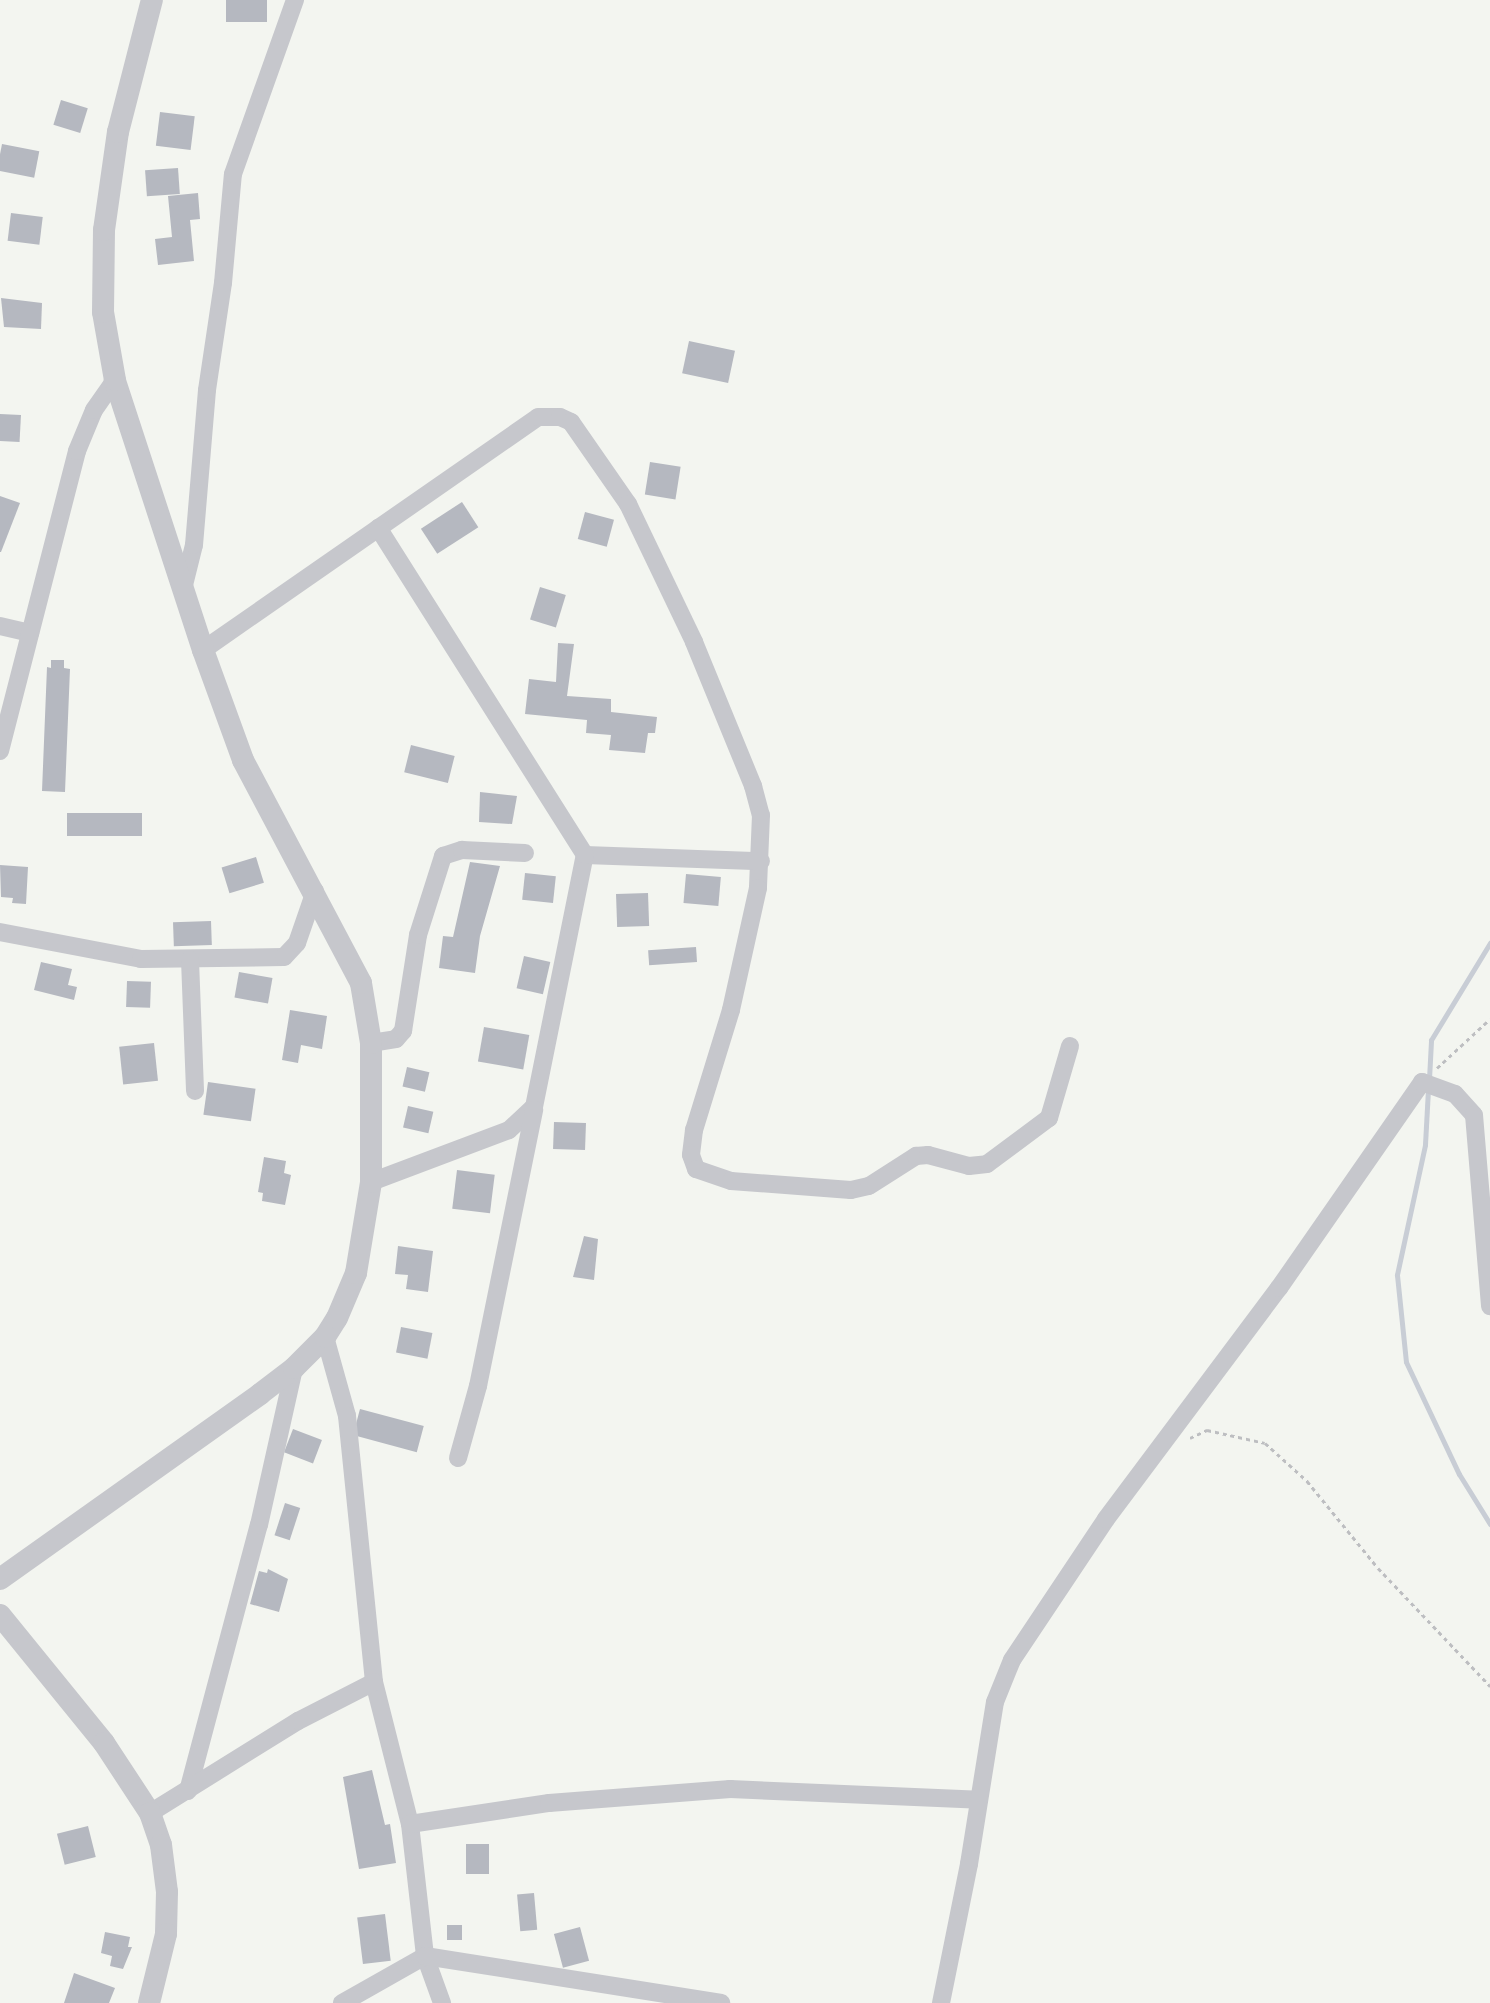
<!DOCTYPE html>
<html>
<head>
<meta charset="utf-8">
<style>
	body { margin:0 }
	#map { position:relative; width:1490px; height:2003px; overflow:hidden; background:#f3f5f0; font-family:Poppins,sans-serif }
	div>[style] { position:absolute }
	.stream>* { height:5px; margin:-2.5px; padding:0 2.5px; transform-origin:2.5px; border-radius:2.5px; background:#c8cdd5 }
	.building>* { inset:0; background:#b5b8c0; transform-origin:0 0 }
	.path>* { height:3px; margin-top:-1.5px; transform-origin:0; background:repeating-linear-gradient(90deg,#bdbec1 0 4px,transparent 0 8px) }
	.minor>* { height:18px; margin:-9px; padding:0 9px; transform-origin:9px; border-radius:9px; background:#c6c7cc }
	.tertiary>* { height:22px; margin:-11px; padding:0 11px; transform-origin:11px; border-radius:11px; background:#c6c7cc }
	span { translate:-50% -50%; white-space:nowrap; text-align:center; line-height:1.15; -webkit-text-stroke:8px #fff; paint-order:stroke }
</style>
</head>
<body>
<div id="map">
	<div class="stream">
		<div style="left:1429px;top:1079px;width:39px;rotate:-87deg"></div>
		<div style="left:1431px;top:1040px;width:114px;rotate:-58.7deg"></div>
		<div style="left:1428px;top:1089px;width:56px;rotate:93.1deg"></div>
		<div style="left:1425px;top:1145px;width:133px;rotate:102.2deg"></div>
		<div style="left:1397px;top:1275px;width:87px;rotate:84.1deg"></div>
		<div style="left:1406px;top:1362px;width:124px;rotate:64.7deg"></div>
		<div style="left:1459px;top:1474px;width:59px;rotate:58.2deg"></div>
	</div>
	<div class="building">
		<div style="left:226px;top:0;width:41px;height:22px"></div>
		<div style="left:61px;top:100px;width:28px;height:26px;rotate:17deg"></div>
		<div style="left:160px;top:112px;width:35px;height:34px;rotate:7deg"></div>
		<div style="left:2px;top:144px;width:38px;height:27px;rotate:11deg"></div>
		<div style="left:178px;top:168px;width:26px;height:33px;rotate:86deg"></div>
		<div style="clip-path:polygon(198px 193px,200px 219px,190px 220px,194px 261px,158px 265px,155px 239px,172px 237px,168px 196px)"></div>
		<div style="left:11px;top:213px;width:32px;height:28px;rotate:7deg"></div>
		<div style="clip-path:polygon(1px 298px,42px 303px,41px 329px,4px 327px)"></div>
		<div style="left:689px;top:341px;width:47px;height:33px;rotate:12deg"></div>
		<div style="left:0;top:414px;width:21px;height:27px;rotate:3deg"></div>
		<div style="left:650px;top:462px;width:31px;height:33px;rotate:9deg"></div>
		<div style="clip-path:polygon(0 496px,20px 503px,1px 552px,0 552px)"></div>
		<div style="left:462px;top:502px;width:30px;height:49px;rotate:57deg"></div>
		<div style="left:585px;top:512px;width:30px;height:28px;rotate:15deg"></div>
		<div style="left:540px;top:587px;width:27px;height:34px;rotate:17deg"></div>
		<div style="clip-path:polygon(558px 643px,574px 644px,567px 696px,611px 699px,611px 712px,657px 717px,655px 733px,648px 733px,645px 753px,609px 750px,611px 735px,586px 733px,587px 720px,525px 714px,529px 679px,556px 682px)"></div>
		<div style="clip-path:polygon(51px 660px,64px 660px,64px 668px,70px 669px,65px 792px,42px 791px,47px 667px,51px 668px)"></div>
		<div style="left:411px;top:745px;width:45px;height:28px;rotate:14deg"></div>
		<div style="clip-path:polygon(480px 792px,517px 796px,512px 824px,479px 822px)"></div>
		<div style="left:142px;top:813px;width:23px;height:75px;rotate:90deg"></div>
		<div style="left:256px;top:857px;width:27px;height:36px;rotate:73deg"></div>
		<div style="clip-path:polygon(470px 862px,500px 866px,480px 936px,475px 973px,439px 968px,443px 936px,453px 937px)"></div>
		<div style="clip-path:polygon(0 865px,28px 867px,26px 904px,12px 903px,13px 898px,1px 897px)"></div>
		<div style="left:525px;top:873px;width:31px;height:27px;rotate:6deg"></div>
		<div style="left:686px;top:874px;width:35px;height:29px;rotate:5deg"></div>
		<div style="left:648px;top:893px;width:33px;height:32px;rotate:88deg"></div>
		<div style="left:211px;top:921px;width:24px;height:38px;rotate:88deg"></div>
		<div style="left:696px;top:947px;width:15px;height:48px;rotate:86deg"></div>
		<div style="left:524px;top:956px;width:27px;height:33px;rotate:13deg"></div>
		<div style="clip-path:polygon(41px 962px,72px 969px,68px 985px,77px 987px,74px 1000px,34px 990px)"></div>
		<div style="left:239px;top:972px;width:34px;height:26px;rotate:10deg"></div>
		<div style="left:127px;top:981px;width:24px;height:26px;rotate:2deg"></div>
		<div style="clip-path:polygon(290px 1010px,327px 1016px,322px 1049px,301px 1045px,298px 1063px,282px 1060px)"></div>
		<div style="left:484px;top:1027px;width:46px;height:35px;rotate:10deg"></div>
		<div style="left:154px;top:1043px;width:38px;height:35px;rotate:84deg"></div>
		<div style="left:407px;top:1067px;width:23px;height:20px;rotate:13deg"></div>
		<div style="left:208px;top:1082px;width:48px;height:33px;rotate:8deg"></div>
		<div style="left:408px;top:1106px;width:26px;height:22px;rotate:13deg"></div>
		<div style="left:554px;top:1122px;width:32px;height:27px;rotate:2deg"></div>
		<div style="clip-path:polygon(264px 1157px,286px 1161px,284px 1173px,291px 1175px,285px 1205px,262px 1201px,263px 1193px,258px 1192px)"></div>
		<div style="left:457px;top:1170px;width:38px;height:39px;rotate:7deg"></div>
		<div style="clip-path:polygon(584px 1236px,598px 1239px,594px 1280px,573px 1277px)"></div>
		<div style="clip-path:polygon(398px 1246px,433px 1251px,428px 1292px,406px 1289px,408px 1275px,395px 1274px)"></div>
		<div style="left:401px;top:1327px;width:32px;height:26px;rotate:11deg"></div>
		<div style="left:360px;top:1409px;width:66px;height:27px;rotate:15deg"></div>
		<div style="left:293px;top:1429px;width:31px;height:25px;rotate:21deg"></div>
		<div style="left:285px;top:1503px;width:16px;height:34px;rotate:18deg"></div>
		<div style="clip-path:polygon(268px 1569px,288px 1579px,279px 1612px,250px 1604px,259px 1571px,267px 1573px)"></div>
		<div style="clip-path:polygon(372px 1770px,385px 1825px,390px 1824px,396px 1863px,359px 1869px,343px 1777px)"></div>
		<div style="left:88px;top:1826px;width:32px;height:32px;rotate:76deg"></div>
		<div style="left:466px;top:1844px;width:23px;height:30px"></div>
		<div style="left:534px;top:1893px;width:37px;height:17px;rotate:85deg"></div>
		<div style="left:385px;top:1914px;width:47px;height:28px;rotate:83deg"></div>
		<div style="left:447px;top:1925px;width:15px;height:15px"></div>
		<div style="left:580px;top:1927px;width:35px;height:27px;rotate:75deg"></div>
		<div style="clip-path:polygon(105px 1932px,130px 1937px,128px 1947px,132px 1947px,123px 1969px,110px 1966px,112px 1956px,101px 1953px)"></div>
		<div style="clip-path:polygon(74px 1973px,115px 1988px,109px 2003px,64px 2003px)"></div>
	</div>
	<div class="path">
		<div style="left:1437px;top:1068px;width:72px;rotate:-42.8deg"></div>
		<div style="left:1190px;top:1438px;width:19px;rotate:-25deg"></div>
		<div style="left:1207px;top:1430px;width:59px;rotate:12.6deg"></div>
		<div style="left:1265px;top:1443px;width:57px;rotate:42.1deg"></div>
		<div style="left:1307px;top:1481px;width:112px;rotate:50.8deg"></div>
		<div style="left:1378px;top:1568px;width:163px;rotate:46.5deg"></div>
	</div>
	<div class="minor">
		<div style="left:183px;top:589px;width:45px;rotate:-76deg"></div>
		<div style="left:194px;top:545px;width:156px;rotate:-85.2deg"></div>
		<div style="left:207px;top:390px;width:108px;rotate:-81.5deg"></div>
		<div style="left:223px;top:283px;width:109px;rotate:-84.8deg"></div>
		<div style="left:233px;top:174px;width:185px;rotate:-70.4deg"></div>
		<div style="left:0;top:626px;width:31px;rotate:13deg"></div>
		<div style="left:203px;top:650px;width:408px;rotate:-34.8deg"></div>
		<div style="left:538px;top:417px;width:22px"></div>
		<div style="left:560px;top:417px;width:12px;rotate:24deg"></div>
		<div style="left:571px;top:422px;width:100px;rotate:55.2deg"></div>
		<div style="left:628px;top:504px;width:153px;rotate:64.4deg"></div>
		<div style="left:694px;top:642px;width:156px;rotate:67.7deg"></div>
		<div style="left:753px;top:786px;width:30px;rotate:75deg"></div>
		<div style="left:761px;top:815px;width:73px;rotate:92.4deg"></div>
		<div style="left:758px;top:888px;width:125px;rotate:102.5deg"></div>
		<div style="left:731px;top:1010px;width:126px;rotate:107.1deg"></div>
		<div style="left:694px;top:1130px;width:25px;rotate:97deg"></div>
		<div style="left:691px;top:1155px;width:15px;rotate:70deg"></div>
		<div style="left:696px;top:1169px;width:37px;rotate:19deg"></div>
		<div style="left:731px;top:1181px;width:120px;rotate:4.3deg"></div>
		<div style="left:851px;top:1190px;width:18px;rotate:-13deg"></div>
		<div style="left:869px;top:1186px;width:56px;rotate:-32.6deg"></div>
		<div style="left:916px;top:1156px;width:12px;rotate:-5deg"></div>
		<div style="left:928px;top:1155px;width:42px;rotate:15deg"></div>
		<div style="left:969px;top:1166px;width:18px;rotate:-6deg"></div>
		<div style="left:987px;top:1164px;width:77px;rotate:-36.6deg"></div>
		<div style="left:1049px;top:1118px;width:75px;rotate:-73.7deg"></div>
		<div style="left:0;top:751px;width:310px;rotate:-75.6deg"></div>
		<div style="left:77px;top:451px;width:44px;rotate:-67.5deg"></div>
		<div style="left:94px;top:410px;width:37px;rotate:-55deg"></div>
		<div style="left:585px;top:855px;width:176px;rotate:2deg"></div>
		<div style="left:0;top:932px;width:144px;rotate:10.8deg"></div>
		<div style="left:141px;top:959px;width:143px;rotate:-0.8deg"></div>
		<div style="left:284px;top:957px;width:19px;rotate:-47deg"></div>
		<div style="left:297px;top:943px;width:55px;rotate:-70.9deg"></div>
		<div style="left:190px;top:960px;width:131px;rotate:87.8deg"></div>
		<div style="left:371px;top:1043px;width:25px;rotate:-9deg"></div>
		<div style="left:396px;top:1039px;width:11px;rotate:-49deg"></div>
		<div style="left:403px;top:1031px;width:97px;rotate:-81.1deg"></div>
		<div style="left:418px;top:935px;width:83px;rotate:-72.4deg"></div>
		<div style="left:443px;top:856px;width:20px;rotate:-18deg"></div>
		<div style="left:462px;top:850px;width:63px;rotate:2.7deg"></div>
		<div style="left:371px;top:1182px;width:147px;rotate:-20.6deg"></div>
		<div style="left:509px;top:1130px;width:34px;rotate:-43deg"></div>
		<div style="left:534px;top:1107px;width:257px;rotate:-78.6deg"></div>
		<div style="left:585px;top:855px;width:387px;rotate:-122.3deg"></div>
		<div style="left:325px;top:1337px;width:82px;rotate:74.4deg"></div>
		<div style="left:347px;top:1416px;width:267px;rotate:84.2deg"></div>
		<div style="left:374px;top:1682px;width:146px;rotate:75.8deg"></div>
		<div style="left:410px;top:1824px;width:133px;rotate:83.5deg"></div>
		<div style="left:425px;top:1956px;width:50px;rotate:70.1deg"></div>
		<div style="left:458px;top:1458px;width:75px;rotate:-74.5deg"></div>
		<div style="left:478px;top:1386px;width:282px;rotate:-78.5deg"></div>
		<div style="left:188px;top:1791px;width:275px;rotate:-75.1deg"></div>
		<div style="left:259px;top:1525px;width:161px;rotate:-77.4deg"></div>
		<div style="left:150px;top:1813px;width:174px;rotate:-31.9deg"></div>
		<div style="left:298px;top:1721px;width:85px;rotate:-27.2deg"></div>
		<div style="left:410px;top:1824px;width:141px;rotate:-8.6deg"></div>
		<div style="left:549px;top:1803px;width:182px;rotate:-4.4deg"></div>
		<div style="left:730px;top:1789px;width:249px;rotate:2.5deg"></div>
		<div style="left:342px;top:2003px;width:95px;rotate:-29.5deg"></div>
		<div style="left:425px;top:1956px;width:300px;rotate:9deg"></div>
		<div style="left:941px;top:2003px;width:142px;rotate:-78.6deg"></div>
		<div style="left:969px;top:1864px;width:164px;rotate:-80.9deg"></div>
		<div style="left:995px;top:1702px;width:45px;rotate:-68deg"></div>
		<div style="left:1012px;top:1660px;width:169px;rotate:-56.3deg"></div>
		<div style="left:1106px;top:1519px;width:289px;rotate:-53.2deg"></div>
		<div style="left:1279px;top:1288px;width:251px;rotate:-55.2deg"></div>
		<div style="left:1422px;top:1082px;width:35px;rotate:20deg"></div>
		<div style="left:1455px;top:1094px;width:28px;rotate:48deg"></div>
		<div style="left:1474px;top:1115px;width:192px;rotate:85.2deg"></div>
	</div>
	<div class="tertiary">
		<div style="left:0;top:1579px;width:319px;rotate:-35.4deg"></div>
		<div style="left:260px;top:1394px;width:43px;rotate:-37.4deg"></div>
		<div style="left:294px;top:1368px;width:44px;rotate:-45deg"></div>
		<div style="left:325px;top:1337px;width:22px;rotate:-58deg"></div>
		<div style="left:337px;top:1318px;width:49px;rotate:-67.1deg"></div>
		<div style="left:356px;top:1273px;width:92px;rotate:-80.6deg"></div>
		<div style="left:371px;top:1182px;width:139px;rotate:-90deg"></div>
		<div style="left:371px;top:1043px;width:61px;rotate:-99.5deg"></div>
		<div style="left:361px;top:983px;width:252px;rotate:-117.9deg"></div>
		<div style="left:243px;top:760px;width:117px;rotate:-110deg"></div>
		<div style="left:203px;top:650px;width:284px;rotate:-108.1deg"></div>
		<div style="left:115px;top:380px;width:69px;rotate:-100deg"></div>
		<div style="left:103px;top:312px;width:82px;rotate:-89.3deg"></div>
		<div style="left:104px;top:230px;width:99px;rotate:-81.9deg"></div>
		<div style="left:118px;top:132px;width:136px;rotate:-75.6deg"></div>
		<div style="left:0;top:1615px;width:165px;rotate:50.9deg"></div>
		<div style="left:104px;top:1743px;width:84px;rotate:56.7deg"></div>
		<div style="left:150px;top:1813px;width:34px;rotate:71deg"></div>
		<div style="left:161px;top:1845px;width:47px;rotate:82.7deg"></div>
		<div style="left:167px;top:1892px;width:42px;rotate:91.4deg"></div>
		<div style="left:166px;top:1934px;width:71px;rotate:103.8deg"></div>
	</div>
</div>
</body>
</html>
